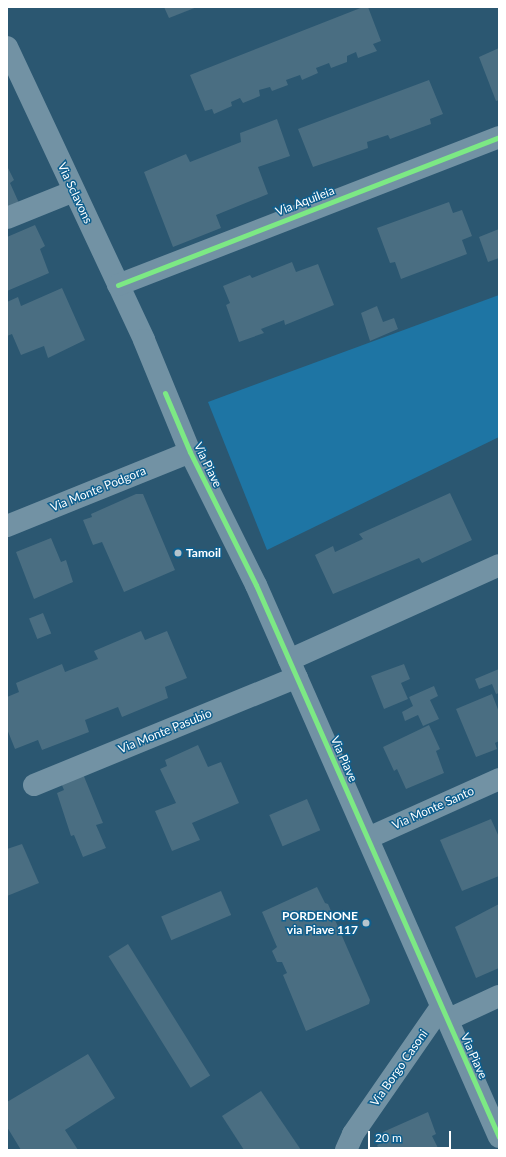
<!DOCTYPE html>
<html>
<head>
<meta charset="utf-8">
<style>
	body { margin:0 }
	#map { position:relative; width:506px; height:1157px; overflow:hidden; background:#2b5771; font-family:Lato,sans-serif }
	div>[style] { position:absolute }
	.green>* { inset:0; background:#1e75a4 }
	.building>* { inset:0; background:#4a6e82; transform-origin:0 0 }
	.minor>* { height:22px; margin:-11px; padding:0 11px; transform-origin:11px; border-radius:11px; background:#7292a4 }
	.cycleway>* { height:5px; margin:-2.5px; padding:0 2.5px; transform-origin:2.5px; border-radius:2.5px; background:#7ce984 }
	.dots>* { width:11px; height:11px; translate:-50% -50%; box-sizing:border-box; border:2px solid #0e5f8e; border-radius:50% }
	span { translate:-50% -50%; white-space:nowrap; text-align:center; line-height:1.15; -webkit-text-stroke:3px #0e5f8e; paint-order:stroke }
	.street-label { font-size:12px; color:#fff }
	.poi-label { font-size:12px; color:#fff; font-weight:700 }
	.left { translate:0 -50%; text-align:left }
	.right { translate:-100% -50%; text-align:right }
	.frame { position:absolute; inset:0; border:8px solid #fff; pointer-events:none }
	.scale { position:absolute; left:368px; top:1131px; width:83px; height:18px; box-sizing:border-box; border:2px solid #fff; border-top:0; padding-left:5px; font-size:12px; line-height:14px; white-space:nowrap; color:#fff; -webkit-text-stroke:3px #0e5f8e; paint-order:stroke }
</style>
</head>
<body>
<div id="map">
	<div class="green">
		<div style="clip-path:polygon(499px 295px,499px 437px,267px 550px,208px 402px)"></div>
	</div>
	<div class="building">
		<div style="clip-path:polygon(164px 7px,197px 7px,169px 18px)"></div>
		<div style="clip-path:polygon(363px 7px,368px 7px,381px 41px,373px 44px,377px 51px,358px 58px,356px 52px,347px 56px,347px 62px,331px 68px,329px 63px,316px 68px,318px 73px,302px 80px,300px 75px,286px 80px,288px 85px,272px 91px,270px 87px,259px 90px,260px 96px,243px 103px,240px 98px,231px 102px,232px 106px,214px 114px,212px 109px,205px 111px,190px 75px)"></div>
		<div style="clip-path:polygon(499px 48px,499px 100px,496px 101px,479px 57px)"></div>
		<div style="clip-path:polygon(429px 80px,443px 114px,430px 119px,431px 124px,390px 139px,388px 135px,367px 142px,368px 148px,313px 167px,298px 129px)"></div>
		<div style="clip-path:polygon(277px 119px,290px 156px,258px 167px,268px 194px,216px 215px,221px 228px,173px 247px,144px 172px,186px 154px,190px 162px,241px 142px,240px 133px)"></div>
		<div style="clip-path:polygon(7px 166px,14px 180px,10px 183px,19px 203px,7px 209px)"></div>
		<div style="clip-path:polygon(449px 202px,453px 213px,462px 210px,472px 236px,462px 240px,467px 254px,401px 279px,395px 262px,390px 263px,377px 228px)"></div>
		<div style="clip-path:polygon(35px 225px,45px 246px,40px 249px,49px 273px,7px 291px,7px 237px)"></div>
		<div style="clip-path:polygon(499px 229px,499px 258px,488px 262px,479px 237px)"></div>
		<div style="clip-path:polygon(292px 262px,296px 272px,318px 264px,334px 305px,285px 325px,284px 320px,261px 329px,264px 333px,239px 342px,226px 305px,230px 303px,223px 286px,250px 275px,252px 278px)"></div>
		<div style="clip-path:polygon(62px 288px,85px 340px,48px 358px,44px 346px,21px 355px,12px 334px,7px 336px,7px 302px,18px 297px,21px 306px)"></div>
		<div style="clip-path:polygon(377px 306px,383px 322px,394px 318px,398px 329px,370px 341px,361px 313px)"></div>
		<div style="clip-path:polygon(450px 493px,472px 540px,422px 563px,419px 558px,333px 594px,315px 555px,333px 546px,335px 552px,363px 539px,359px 534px)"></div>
		<div style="clip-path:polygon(136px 494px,143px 494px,175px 570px,124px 592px,102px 542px,93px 545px,83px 520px,92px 517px,91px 514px)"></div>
		<div style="clip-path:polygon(51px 538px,61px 562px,66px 560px,73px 582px,34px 599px,16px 552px)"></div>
		<div style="left:43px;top:613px;width:22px;height:15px;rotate:68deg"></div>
		<div style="clip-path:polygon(141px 631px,145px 640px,167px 631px,187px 678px,165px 687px,168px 698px,122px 717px,118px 707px,85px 720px,89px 732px,42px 750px,38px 740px,15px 749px,7px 729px,7px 697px,19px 692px,16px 683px,62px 664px,65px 672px,98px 659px,94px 651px)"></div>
		<div style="clip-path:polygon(404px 664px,410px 679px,401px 683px,408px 699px,384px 709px,371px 676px)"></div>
		<div style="clip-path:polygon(499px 669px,499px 693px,496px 694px,492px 684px,479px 689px,475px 679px)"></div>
		<div style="clip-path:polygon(434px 686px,438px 696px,430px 700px,439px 719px,423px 726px,418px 715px,405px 721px,402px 712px,413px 706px,409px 697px)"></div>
		<div style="clip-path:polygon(492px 694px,499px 712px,499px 741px,495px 743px,497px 749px,476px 757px,456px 709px)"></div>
		<div style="clip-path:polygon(429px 725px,440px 749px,436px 751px,444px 773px,406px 789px,397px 769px,394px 771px,383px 747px)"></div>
		<div style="clip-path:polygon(198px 745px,208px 767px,221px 762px,239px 803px,192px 823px,200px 840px,172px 851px,155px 811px,176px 803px,160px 769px,167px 766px,165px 760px)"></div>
		<div style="clip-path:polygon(83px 774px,103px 823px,96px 825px,106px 848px,83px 857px,74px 835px,71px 836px,57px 793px,64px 790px,61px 783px)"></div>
		<div style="left:307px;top:799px;width:34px;height:41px;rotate:67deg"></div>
		<div style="clip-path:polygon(491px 819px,499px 837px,499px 876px,462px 891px,440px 840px)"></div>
		<div style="clip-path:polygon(22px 844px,39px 883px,7px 896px,7px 849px)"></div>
		<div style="clip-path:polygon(317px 887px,325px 903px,328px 904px,370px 1000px,369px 1004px,306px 1031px,283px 975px,287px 973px,282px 962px,277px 962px,272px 951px,277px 947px,262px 912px)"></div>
		<div style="left:221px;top:891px;width:26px;height:65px;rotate:67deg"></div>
		<div style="clip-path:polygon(499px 904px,499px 968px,476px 978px,455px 927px)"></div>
		<div style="left:128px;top:944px;width:155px;height:23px;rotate:58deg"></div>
		<div style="clip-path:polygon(88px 1054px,115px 1098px,65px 1130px,78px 1150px,21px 1150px,7px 1127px,7px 1102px)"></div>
		<div style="clip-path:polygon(261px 1091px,301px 1150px,244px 1150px,222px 1116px)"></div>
		<div style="clip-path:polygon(428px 1112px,436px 1134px,432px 1136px,439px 1150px,379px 1150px,377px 1145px,386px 1141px,383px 1132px)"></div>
	</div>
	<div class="minor">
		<div style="left:7px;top:47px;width:323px;rotate:64.9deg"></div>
		<div style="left:144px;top:340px;width:121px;rotate:67.7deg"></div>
		<div style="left:190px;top:452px;width:148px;rotate:63.6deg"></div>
		<div style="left:256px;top:585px;width:603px;rotate:66.24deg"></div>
		<div style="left:7px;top:218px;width:72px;rotate:-21.9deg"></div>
		<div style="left:118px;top:285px;width:409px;rotate:-21.2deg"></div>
		<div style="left:7px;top:526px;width:197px;rotate:-22deg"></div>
		<div style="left:289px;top:660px;width:230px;rotate:-24.3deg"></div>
		<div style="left:34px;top:785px;width:284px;rotate:-22.3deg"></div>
		<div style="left:368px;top:838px;width:144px;rotate:-24.2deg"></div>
		<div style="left:447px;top:1020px;width:57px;rotate:-24.8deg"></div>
		<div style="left:346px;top:1150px;width:17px;rotate:-66deg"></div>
		<div style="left:353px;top:1134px;width:155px;rotate:-55.3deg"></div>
	</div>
	<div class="cycleway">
		<div style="left:118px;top:285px;width:409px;rotate:-21.2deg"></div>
		<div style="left:165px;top:393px;width:64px;rotate:67deg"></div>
		<div style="left:190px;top:452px;width:148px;rotate:63.6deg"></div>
		<div style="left:256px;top:585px;width:603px;rotate:66.24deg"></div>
	</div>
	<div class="dots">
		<div style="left:178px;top:553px;background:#b5c4cd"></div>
		<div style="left:366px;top:923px;background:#b5c4cd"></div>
	</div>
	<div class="street-label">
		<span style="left:75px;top:193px;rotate:65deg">Via Sclavons</span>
		<span style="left:305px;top:201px;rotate:-21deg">Via Aquileia</span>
		<span style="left:208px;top:465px;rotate:64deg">Via Piave</span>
		<span style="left:98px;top:489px;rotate:-22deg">Via Monte Podgora</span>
		<span style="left:165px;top:731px;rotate:-22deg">Via Monte Pasubio</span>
		<span style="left:344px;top:759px;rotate:66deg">Via Piave</span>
		<span style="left:433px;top:808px;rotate:-24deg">Via Monte Santo</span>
		<span style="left:474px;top:1056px;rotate:66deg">Via Piave</span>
		<span style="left:399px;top:1068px;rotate:-55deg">Via Borgo Casoni</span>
	</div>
	<div class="poi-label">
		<span class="left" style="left:186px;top:553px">Tamoil</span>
		<span class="right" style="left:358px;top:923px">PORDENONE<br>via Piave 117</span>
	</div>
	<div class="frame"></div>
	<div class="scale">20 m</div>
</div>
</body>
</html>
